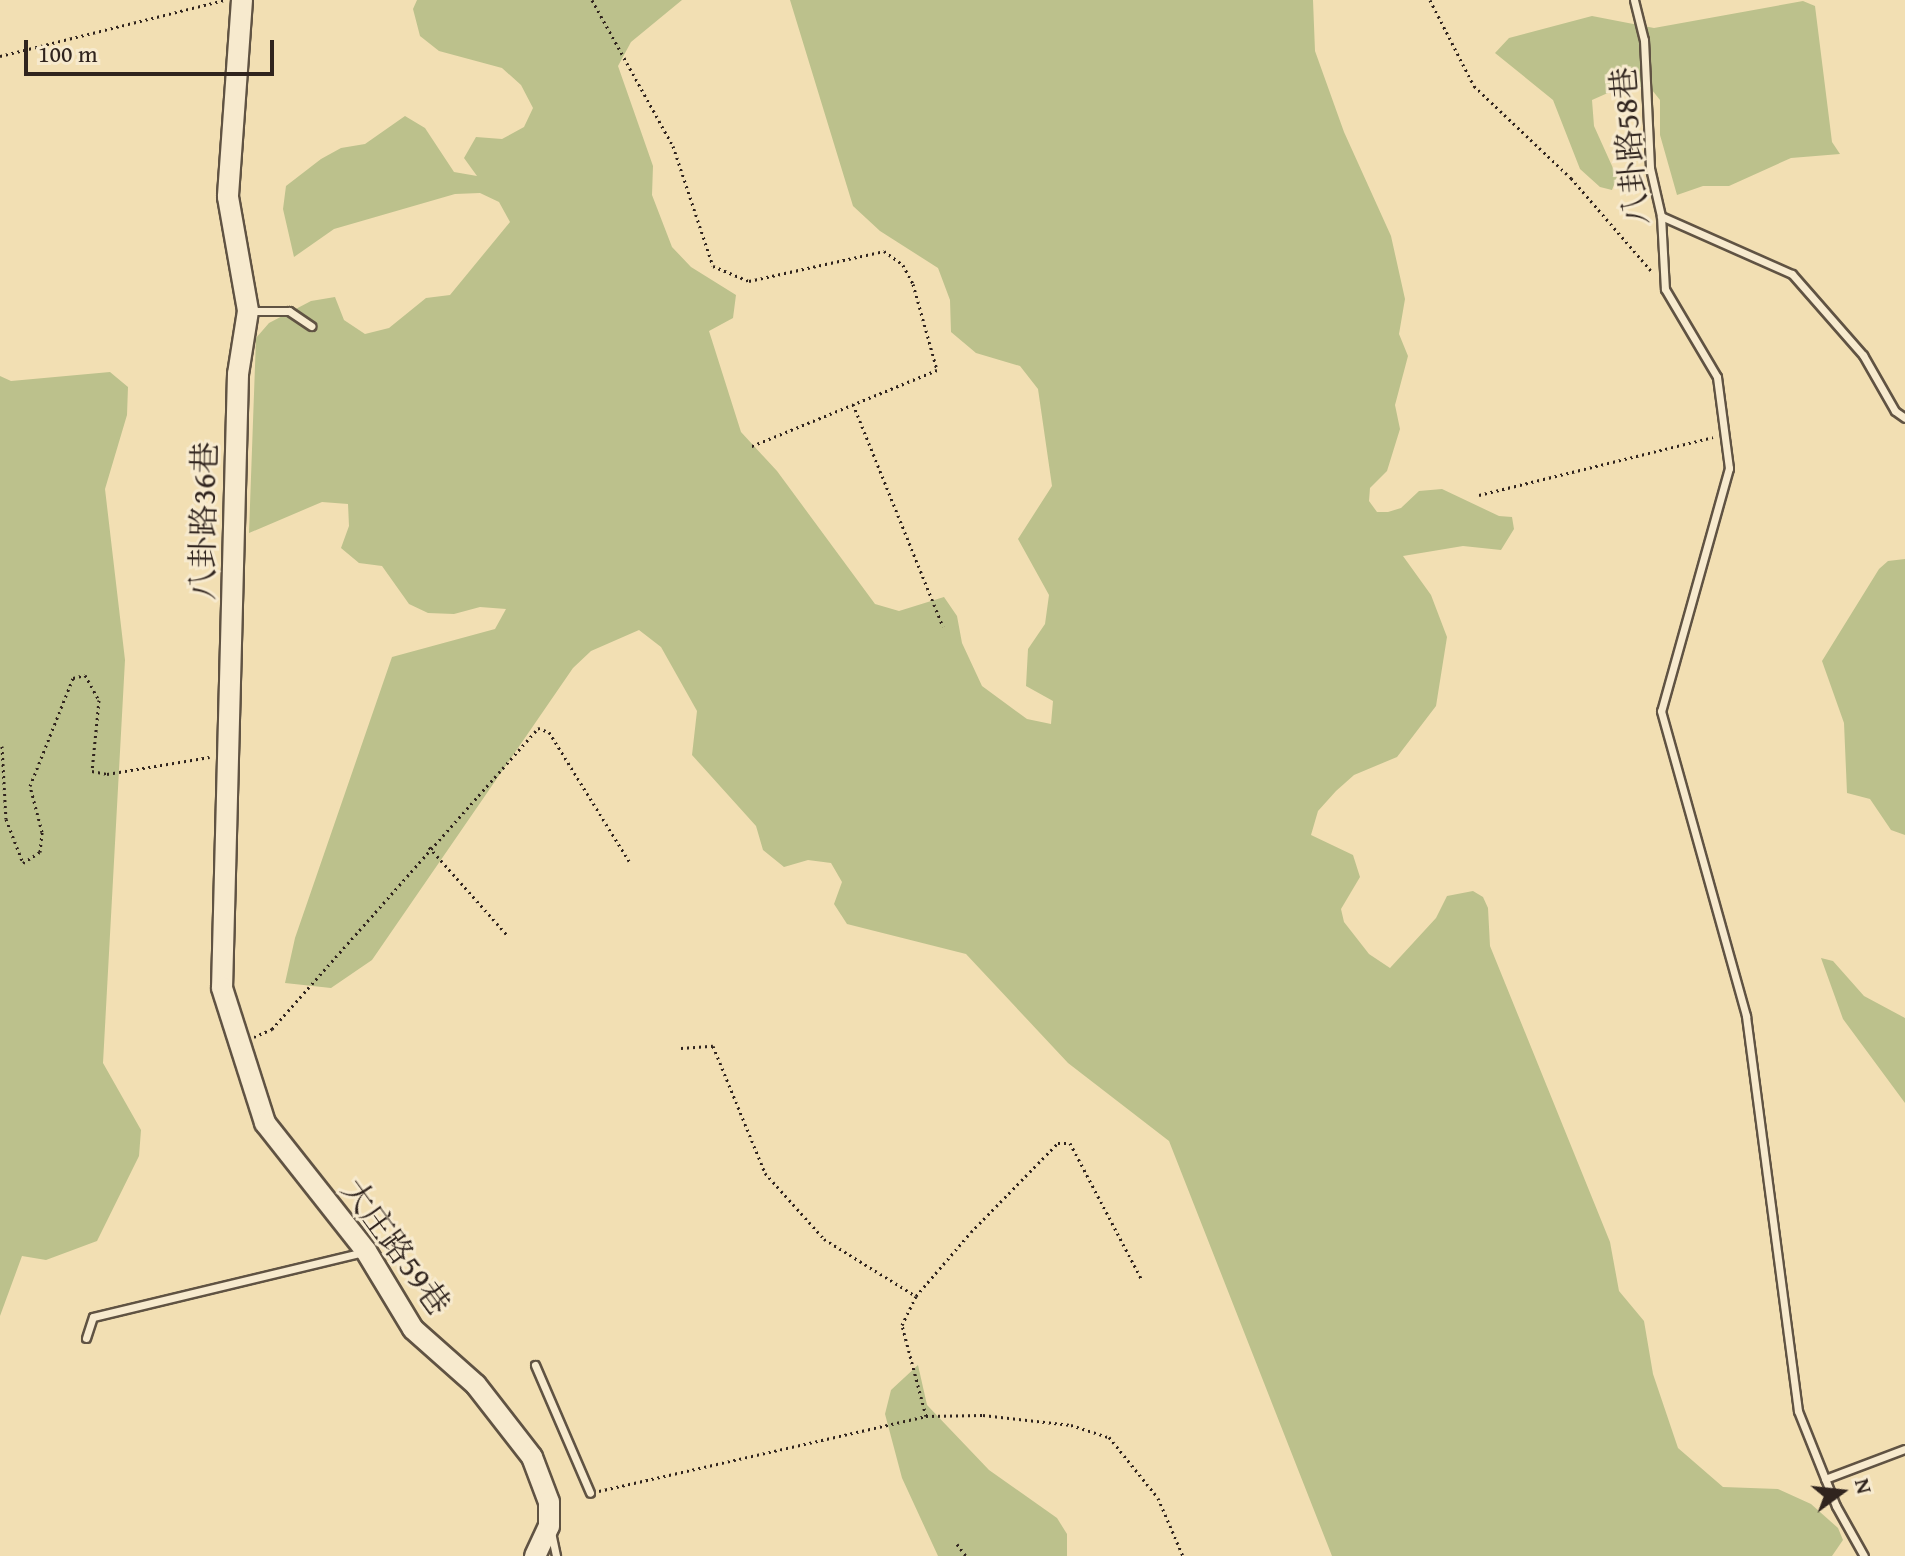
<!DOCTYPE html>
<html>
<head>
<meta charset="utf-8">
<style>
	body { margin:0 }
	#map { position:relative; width:1905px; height:1556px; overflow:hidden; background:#f2dfb3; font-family:"Gentium Book Plus","Noto Serif TC",serif }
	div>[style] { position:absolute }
	.green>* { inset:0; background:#bcc18c }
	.path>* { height:3px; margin-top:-1.5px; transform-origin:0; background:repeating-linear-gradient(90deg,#30241e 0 2px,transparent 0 6px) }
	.roads { filter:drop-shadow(2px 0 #605343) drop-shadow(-2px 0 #605343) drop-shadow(0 2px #605343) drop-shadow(0 -2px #605343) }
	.lane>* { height:7px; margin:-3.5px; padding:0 3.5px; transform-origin:3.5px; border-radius:3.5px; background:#f7eace }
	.secondary>* { height:20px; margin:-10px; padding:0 10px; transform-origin:10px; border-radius:10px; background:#f7eace }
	span { translate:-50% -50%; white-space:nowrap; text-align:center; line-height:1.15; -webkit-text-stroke:6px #f7eace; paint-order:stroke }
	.street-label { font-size:32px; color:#30241e }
	.north { position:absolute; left:1801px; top:1452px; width:80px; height:80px; -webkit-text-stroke:6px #f7eace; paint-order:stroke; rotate:75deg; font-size:22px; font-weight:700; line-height:32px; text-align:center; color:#30241e }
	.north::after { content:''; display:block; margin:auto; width:28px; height:36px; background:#30241e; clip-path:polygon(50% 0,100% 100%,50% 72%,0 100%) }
	.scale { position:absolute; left:24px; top:40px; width:250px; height:36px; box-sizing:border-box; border:4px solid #30241e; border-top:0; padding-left:10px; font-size:24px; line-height:28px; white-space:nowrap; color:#30241e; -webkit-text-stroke:6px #f7eace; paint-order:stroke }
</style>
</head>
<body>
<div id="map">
	<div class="green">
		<div style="clip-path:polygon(417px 0,682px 0,631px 42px,618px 66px,653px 166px,652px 195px,672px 247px,691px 267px,736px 295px,733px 318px,709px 331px,741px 432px,777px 471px,875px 604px,899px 611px,944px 597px,957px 616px,962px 643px,982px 686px,1027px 719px,1051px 724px,1053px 701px,1026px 686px,1028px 649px,1045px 624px,1049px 595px,1018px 539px,1052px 486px,1038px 389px,1020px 366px,976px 353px,951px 332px,950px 300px,938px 268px,880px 231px,853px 206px,790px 0,1313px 0,1315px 51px,1344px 132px,1391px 236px,1405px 299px,1399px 334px,1408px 356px,1395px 405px,1400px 429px,1387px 471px,1370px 488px,1369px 501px,1377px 512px,1388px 512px,1401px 508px,1419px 491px,1442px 489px,1499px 516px,1512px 517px,1514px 529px,1501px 550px,1463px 546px,1403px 556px,1431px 595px,1447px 637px,1436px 706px,1397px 757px,1354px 775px,1336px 791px,1318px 811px,1311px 835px,1353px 855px,1360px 877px,1341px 909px,1344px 922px,1369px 954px,1390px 968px,1436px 918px,1447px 896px,1473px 891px,1483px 897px,1488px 908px,1490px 946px,1610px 1242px,1619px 1291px,1644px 1321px,1653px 1374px,1678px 1448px,1723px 1487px,1778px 1489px,1811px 1504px,1838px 1528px,1843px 1540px,1832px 1556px,1332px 1556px,1169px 1141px,1068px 1063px,966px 954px,847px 924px,834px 904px,842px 882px,831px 863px,808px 860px,784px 867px,763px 850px,756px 826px,692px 755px,697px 711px,661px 647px,639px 630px,591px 651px,573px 668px,372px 960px,331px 988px,285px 983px,295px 938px,392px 657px,495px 629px,506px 609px,480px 607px,454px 614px,428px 613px,409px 604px,382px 566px,359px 563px,341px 548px,349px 526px,348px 504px,322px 502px,249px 533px,256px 338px,269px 323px,311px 301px,335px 297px,344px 320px,365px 334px,389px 328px,426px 298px,450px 295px,510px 222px,499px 202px,480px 193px,455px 194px,334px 229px,294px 257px,283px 209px,286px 186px,321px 159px,341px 148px,365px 144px,405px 116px,425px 128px,454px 172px,477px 176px,464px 158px,476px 137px,502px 139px,524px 127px,533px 108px,521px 85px,502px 68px,439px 51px,420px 36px,413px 9px)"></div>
		<div style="clip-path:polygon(1803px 1px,1815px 6px,1832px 142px,1840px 154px,1791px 158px,1729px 186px,1703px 186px,1677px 195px,1660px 135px,1660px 100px,1652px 90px,1628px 84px,1592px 100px,1594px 126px,1617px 177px,1612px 190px,1600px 187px,1580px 169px,1553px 100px,1495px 53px,1509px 38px,1592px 16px,1654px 28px)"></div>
		<div style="clip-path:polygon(110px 372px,128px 387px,127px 415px,105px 489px,125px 660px,103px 1063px,141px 1130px,139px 1156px,97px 1241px,46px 1260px,22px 1256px,0 1316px,0 376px,11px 381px)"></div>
		<div style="clip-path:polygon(1905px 559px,1905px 835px,1891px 830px,1870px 799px,1847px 793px,1844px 723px,1822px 661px,1879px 569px,1888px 561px)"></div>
		<div style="clip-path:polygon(1821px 958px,1833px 961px,1864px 996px,1905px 1018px,1905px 1103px,1843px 1019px)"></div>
		<div style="clip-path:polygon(918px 1365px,927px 1405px,989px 1470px,1057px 1518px,1067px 1534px,1067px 1556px,938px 1556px,902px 1478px,885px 1414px,891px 1390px)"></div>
	</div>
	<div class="path">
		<div style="left:592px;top:0;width:167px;rotate:61deg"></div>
		<div style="left:673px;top:146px;width:126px;rotate:71.6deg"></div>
		<div style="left:713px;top:266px;width:39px;rotate:23deg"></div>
		<div style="left:749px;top:281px;width:138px;rotate:-12.5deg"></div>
		<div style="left:884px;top:251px;width:24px;rotate:36deg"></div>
		<div style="left:903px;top:265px;width:21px;rotate:62deg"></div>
		<div style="left:913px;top:284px;width:89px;rotate:74.4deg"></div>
		<div style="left:937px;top:370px;width:203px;rotate:157.7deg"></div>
		<div style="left:1430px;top:0;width:97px;rotate:62.9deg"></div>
		<div style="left:1474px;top:86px;width:134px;rotate:43.5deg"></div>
		<div style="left:1571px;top:178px;width:125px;rotate:49.2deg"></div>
		<div style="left:0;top:56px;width:232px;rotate:-14deg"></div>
		<div style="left:853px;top:404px;width:240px;rotate:68deg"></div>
		<div style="left:1479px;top:495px;width:241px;rotate:-13.9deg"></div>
		<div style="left:2px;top:746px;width:73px;rotate:86.9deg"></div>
		<div style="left:6px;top:819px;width:47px;rotate:68.9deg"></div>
		<div style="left:23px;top:863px;width:20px;rotate:-33deg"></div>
		<div style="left:40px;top:852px;width:20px;rotate:-84deg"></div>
		<div style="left:42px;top:832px;width:48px;rotate:-104.6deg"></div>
		<div style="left:30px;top:786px;width:116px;rotate:-68.3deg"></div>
		<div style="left:73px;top:678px;width:12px;rotate:-14deg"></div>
		<div style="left:85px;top:675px;width:29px;rotate:61deg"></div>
		<div style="left:99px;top:700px;width:71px;rotate:95.6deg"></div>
		<div style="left:92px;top:771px;width:15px;rotate:11deg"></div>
		<div style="left:107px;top:774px;width:104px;rotate:-9.4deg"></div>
		<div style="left:429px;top:847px;width:119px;rotate:48.4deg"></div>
		<div style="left:254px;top:1037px;width:20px;rotate:-24deg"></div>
		<div style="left:272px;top:1029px;width:402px;rotate:-48.5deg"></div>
		<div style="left:538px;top:728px;width:12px;rotate:20deg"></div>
		<div style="left:549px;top:732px;width:155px;rotate:58.2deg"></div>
		<div style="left:681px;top:1048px;width:32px;rotate:-4deg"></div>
		<div style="left:713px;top:1046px;width:137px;rotate:67.7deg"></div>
		<div style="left:765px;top:1173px;width:89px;rotate:48.2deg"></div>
		<div style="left:824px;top:1239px;width:108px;rotate:31.8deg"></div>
		<div style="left:926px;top:1416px;width:94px;rotate:-104.8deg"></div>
		<div style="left:902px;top:1325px;width:32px;rotate:-64deg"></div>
		<div style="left:916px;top:1296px;width:84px;rotate:-49.3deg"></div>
		<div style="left:971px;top:1232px;width:124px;rotate:-45.7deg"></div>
		<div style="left:1058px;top:1143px;width:12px"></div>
		<div style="left:1070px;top:1143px;width:155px;rotate:62.3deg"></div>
		<div style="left:599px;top:1491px;width:335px;rotate:-12.9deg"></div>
		<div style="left:926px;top:1416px;width:57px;rotate:-1deg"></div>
		<div style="left:983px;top:1415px;width:89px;rotate:6.5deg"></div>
		<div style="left:1071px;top:1425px;width:40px;rotate:18deg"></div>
		<div style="left:1109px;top:1437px;width:78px;rotate:51.2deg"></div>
		<div style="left:1158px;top:1498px;width:63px;rotate:66.7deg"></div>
		<div style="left:957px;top:1544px;width:15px;rotate:53deg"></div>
	</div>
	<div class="roads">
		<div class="lane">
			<div style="left:1634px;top:0;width:41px;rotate:76deg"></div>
			<div style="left:1644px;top:40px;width:128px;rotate:87.3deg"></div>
			<div style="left:1650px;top:168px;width:49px;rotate:77.1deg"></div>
			<div style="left:1661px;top:216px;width:73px;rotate:86.9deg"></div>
			<div style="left:1665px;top:289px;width:102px;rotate:59.4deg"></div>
			<div style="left:1717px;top:377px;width:92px;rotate:82.5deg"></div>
			<div style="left:1729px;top:468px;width:252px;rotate:105.6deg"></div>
			<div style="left:1661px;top:711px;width:317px;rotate:74.4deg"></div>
			<div style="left:1746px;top:1016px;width:398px;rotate:82.5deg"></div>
			<div style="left:1798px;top:1411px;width:102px;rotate:68.2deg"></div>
			<div style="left:1836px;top:1506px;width:57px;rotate:60.8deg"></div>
			<div style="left:1661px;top:216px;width:143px;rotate:23.9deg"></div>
			<div style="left:1792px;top:274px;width:108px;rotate:48.8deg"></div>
			<div style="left:1863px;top:355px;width:64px;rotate:60.3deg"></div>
			<div style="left:1895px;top:411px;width:12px;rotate:35deg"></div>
			<div style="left:250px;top:311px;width:39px"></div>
			<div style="left:289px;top:311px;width:27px;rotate:34deg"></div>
			<div style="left:86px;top:1338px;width:22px;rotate:-72deg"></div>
			<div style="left:93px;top:1317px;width:279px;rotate:-13.5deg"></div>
			<div style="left:535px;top:1365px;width:139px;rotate:66.7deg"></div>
			<div style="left:1825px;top:1479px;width:85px;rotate:-20.6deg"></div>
			<div style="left:551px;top:1532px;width:25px;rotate:78deg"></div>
		</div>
		<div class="secondary">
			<div style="left:242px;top:0;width:197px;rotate:94.1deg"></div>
			<div style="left:228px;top:197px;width:116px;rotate:80deg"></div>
			<div style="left:248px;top:311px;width:64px;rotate:99deg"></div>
			<div style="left:238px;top:374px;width:614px;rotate:91.49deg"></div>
			<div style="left:222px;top:988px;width:142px;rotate:72.3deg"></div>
			<div style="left:265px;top:1123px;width:163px;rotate:51.7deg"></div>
			<div style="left:366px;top:1251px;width:91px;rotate:58.9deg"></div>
			<div style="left:413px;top:1329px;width:84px;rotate:41.6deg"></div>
			<div style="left:476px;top:1385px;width:91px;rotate:52.1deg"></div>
			<div style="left:532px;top:1457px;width:48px;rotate:69.3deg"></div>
			<div style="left:549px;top:1502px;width:24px;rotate:90deg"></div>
			<div style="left:549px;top:1526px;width:33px;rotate:115deg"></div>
		</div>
	</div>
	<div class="street-label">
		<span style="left:1630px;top:146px;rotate:-95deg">八卦路58巷</span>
		<span style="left:204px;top:521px;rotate:-89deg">八卦路36巷</span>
		<span style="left:396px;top:1247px;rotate:54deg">大庄路59巷</span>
	</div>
	<div class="north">N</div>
	<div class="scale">100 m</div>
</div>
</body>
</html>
